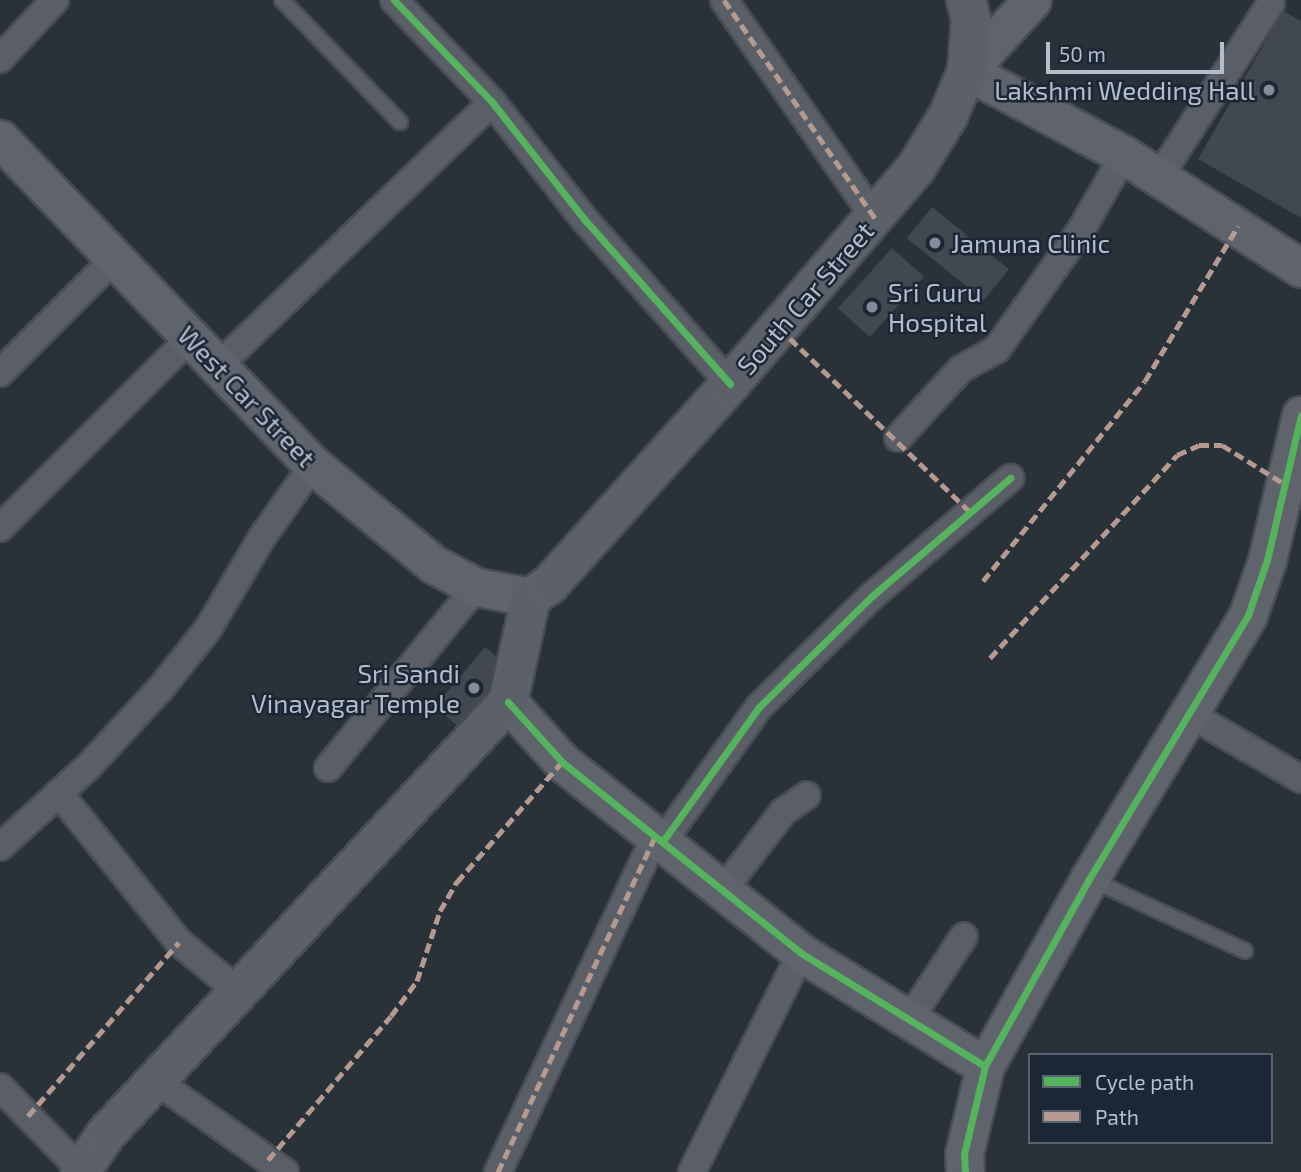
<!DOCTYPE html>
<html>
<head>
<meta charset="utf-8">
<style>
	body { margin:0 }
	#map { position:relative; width:1301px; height:1172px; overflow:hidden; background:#293139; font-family:"Exo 2",sans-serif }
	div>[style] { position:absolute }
	.building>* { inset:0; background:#41484f; transform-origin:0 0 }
	.roads { filter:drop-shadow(2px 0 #484d54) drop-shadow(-2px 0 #484d54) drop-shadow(0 2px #484d54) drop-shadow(0 -2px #484d54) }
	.lane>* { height:14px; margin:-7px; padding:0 7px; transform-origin:7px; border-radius:7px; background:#5a5f67 }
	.street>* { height:26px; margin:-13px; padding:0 13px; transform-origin:13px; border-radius:13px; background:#5a5f67 }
	.secondary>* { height:37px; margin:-18.5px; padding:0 18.5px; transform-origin:18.5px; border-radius:18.5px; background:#5e636c }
	.primary>* { height:38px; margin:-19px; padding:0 19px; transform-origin:19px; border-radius:19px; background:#5c6169 }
	.quiet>* { height:5px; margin-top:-2.5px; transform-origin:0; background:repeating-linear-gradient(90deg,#b69a8f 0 10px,transparent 0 15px) }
	.cycleway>* { height:7px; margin:-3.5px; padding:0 3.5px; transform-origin:3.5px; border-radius:3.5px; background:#56b35d }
	.dots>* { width:19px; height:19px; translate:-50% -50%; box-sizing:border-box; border:4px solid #1c2735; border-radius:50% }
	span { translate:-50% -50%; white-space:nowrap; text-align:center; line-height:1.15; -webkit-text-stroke:5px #1c2735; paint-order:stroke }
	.poi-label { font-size:26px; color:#b3bdcb }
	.right { translate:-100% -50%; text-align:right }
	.left { translate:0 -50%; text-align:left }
	.street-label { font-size:26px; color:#b3bdcb }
	.legend { position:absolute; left:1028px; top:1053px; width:245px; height:91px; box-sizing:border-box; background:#1c2735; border:2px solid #586371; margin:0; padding:9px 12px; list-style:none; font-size:21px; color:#b3bdcb }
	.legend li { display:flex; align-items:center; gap:14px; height:35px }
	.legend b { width:35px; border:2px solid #586371 }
	.scale { position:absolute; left:1046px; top:42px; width:178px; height:32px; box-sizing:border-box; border:4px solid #b3bdcb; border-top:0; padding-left:9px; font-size:21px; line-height:24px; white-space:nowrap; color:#b3bdcb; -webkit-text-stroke:5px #1c2735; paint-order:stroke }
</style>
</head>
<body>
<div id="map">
	<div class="building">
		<div style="clip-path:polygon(1283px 11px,1301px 21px,1301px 218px,1198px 159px)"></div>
		<div style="left:932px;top:207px;width:99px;height:40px;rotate:39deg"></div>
		<div style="left:892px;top:248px;width:43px;height:81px;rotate:42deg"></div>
		<div style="left:485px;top:647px;width:33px;height:78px;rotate:40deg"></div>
	</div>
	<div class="roads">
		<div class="lane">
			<div style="left:282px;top:0;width:170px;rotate:46deg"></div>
			<div style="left:1090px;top:879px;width:171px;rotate:24.9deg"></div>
		</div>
		<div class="street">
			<div style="left:394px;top:0;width:141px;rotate:46.1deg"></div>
			<div style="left:492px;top:102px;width:150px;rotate:51.8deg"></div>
			<div style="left:585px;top:220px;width:219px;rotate:48.5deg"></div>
			<div style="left:724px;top:0;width:265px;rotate:55.3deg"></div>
			<div style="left:0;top:59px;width:81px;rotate:-47deg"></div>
			<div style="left:1159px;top:177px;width:207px;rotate:-57.2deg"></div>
			<div style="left:218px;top:366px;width:380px;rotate:-43.9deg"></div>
			<div style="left:0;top:373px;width:160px;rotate:-45deg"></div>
			<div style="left:898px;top:438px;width:93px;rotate:-47.6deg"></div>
			<div style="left:961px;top:369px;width:41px;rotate:-29.1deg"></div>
			<div style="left:997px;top:349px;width:146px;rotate:-54.8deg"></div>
			<div style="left:1081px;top:230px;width:86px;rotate:-60.2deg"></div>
			<div style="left:0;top:528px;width:270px;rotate:-45deg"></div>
			<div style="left:1188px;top:713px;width:131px;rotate:30.3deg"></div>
			<div style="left:328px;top:768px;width:234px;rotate:-50.7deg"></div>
			<div style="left:59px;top:793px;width:191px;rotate:51.2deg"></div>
			<div style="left:179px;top:942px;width:78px;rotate:39.8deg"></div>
			<div style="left:663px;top:841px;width:165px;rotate:-54.4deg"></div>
			<div style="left:759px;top:707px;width:158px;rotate:-44.5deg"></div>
			<div style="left:872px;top:596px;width:182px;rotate:-40.5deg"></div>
			<div style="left:0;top:847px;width:119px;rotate:-42.3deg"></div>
			<div style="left:88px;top:767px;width:108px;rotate:-47.3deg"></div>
			<div style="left:161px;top:688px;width:75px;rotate:-51.5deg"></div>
			<div style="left:208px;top:629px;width:104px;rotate:-59.5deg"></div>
			<div style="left:261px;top:539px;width:90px;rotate:-54.9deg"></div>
			<div style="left:723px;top:890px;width:98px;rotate:-52.4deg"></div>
			<div style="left:783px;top:812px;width:29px;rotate:-35deg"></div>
			<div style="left:909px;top:1020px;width:100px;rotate:-56.8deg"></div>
			<div style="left:156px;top:1081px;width:158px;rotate:35.2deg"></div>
			<div style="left:0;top:1087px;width:116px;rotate:45.7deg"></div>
			<div style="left:498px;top:1172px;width:372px;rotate:-64.9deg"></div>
			<div style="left:692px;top:1172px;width:245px;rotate:-63.5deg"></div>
		</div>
		<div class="secondary">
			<div style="left:1032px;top:0;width:96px;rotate:132.5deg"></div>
			<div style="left:967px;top:71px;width:178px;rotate:28.1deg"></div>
			<div style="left:1124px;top:155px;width:210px;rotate:32.6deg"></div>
			<div style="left:0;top:139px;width:452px;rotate:46.2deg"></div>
			<div style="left:313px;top:465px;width:156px;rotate:39.5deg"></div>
			<div style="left:433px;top:564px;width:49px;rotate:28.1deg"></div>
			<div style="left:476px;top:587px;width:56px;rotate:10.3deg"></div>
			<div style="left:508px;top:702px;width:81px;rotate:48deg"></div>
			<div style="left:562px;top:762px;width:306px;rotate:38.6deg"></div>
			<div style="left:801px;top:953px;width:216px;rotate:31.6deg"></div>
			<div style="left:965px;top:1172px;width:18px;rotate:-93deg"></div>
			<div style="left:964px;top:1154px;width:90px;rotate:-76.6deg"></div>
			<div style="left:985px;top:1066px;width:214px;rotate:-60.9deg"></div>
			<div style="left:1089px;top:879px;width:308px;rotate:-58.9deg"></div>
			<div style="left:1248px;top:615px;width:58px;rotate:-70.9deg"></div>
			<div style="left:1267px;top:560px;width:149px;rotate:-76.8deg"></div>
		</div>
		<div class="primary">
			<div style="left:80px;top:1172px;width:46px;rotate:-55.6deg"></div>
			<div style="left:106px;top:1134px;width:590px;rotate:-47.06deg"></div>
			<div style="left:508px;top:702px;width:107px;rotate:-77.6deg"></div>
			<div style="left:531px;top:597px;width:23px;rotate:-34deg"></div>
			<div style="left:550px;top:584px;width:269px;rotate:-48deg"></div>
			<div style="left:730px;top:384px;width:285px;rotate:-49.3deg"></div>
			<div style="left:916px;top:168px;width:61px;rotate:-58.4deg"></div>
			<div style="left:948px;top:116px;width:49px;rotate:-67.1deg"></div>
			<div style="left:967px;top:71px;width:52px;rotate:-85.6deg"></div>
			<div style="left:971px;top:19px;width:20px;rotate:-105deg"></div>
		</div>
	</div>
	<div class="quiet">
		<div style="left:724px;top:0;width:265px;rotate:55.3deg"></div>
		<div style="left:779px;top:328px;width:265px;rotate:43.9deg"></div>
		<div style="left:983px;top:581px;width:257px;rotate:-51deg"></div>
		<div style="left:1145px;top:381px;width:181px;rotate:-59deg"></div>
		<div style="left:990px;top:658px;width:276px;rotate:-47.3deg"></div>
		<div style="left:1177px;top:455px;width:24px;rotate:-24deg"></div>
		<div style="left:1199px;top:445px;width:23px"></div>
		<div style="left:1222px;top:445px;width:75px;rotate:32deg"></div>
		<div style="left:28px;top:1116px;width:230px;rotate:-49deg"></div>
		<div style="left:268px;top:1160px;width:189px;rotate:-49.5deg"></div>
		<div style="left:391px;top:1016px;width:44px;rotate:-53.4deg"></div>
		<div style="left:417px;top:981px;width:74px;rotate:-71.8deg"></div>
		<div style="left:440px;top:911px;width:34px;rotate:-60deg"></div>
		<div style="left:457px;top:882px;width:159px;rotate:-48.8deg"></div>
		<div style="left:498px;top:1172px;width:372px;rotate:-64.9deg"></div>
	</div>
	<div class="cycleway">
		<div style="left:394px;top:0;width:141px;rotate:46.1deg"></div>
		<div style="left:492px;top:102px;width:150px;rotate:51.8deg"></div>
		<div style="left:585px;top:220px;width:219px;rotate:48.5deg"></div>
		<div style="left:508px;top:702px;width:81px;rotate:48deg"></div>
		<div style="left:562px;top:762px;width:306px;rotate:38.6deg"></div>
		<div style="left:801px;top:953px;width:216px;rotate:31.6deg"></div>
		<div style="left:663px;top:841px;width:165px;rotate:-54.4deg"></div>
		<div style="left:759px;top:707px;width:158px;rotate:-44.5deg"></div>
		<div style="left:872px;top:596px;width:182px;rotate:-40.5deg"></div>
		<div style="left:965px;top:1172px;width:18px;rotate:-93deg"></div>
		<div style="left:964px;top:1154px;width:90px;rotate:-76.6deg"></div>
		<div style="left:985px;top:1066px;width:214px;rotate:-60.9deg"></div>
		<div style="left:1089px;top:879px;width:308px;rotate:-58.9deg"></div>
		<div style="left:1248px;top:615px;width:58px;rotate:-70.9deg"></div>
		<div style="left:1267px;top:560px;width:149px;rotate:-76.8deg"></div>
	</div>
	<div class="dots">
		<div style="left:1269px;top:90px;background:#838c98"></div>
		<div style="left:935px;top:243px;background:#838c98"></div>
		<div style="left:872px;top:307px;background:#838c98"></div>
		<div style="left:474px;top:688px;background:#838c98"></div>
	</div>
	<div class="poi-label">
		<span class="right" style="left:1255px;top:90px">Lakshmi Wedding Hall</span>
		<span class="left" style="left:951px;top:243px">Jamuna Clinic</span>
		<span class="left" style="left:888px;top:307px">Sri Guru<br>Hospital</span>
		<span class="right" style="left:460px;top:688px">Sri Sandi<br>Vinayagar Temple</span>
	</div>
	<div class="street-label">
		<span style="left:805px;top:298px;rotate:-49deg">South Car Street</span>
		<span style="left:247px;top:396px;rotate:46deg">West Car Street</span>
	</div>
	<ul class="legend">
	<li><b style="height:9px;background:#56b35d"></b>Cycle path</li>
	<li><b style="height:9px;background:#b69a8f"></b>Path</li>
	</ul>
	<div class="scale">50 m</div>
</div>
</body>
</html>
